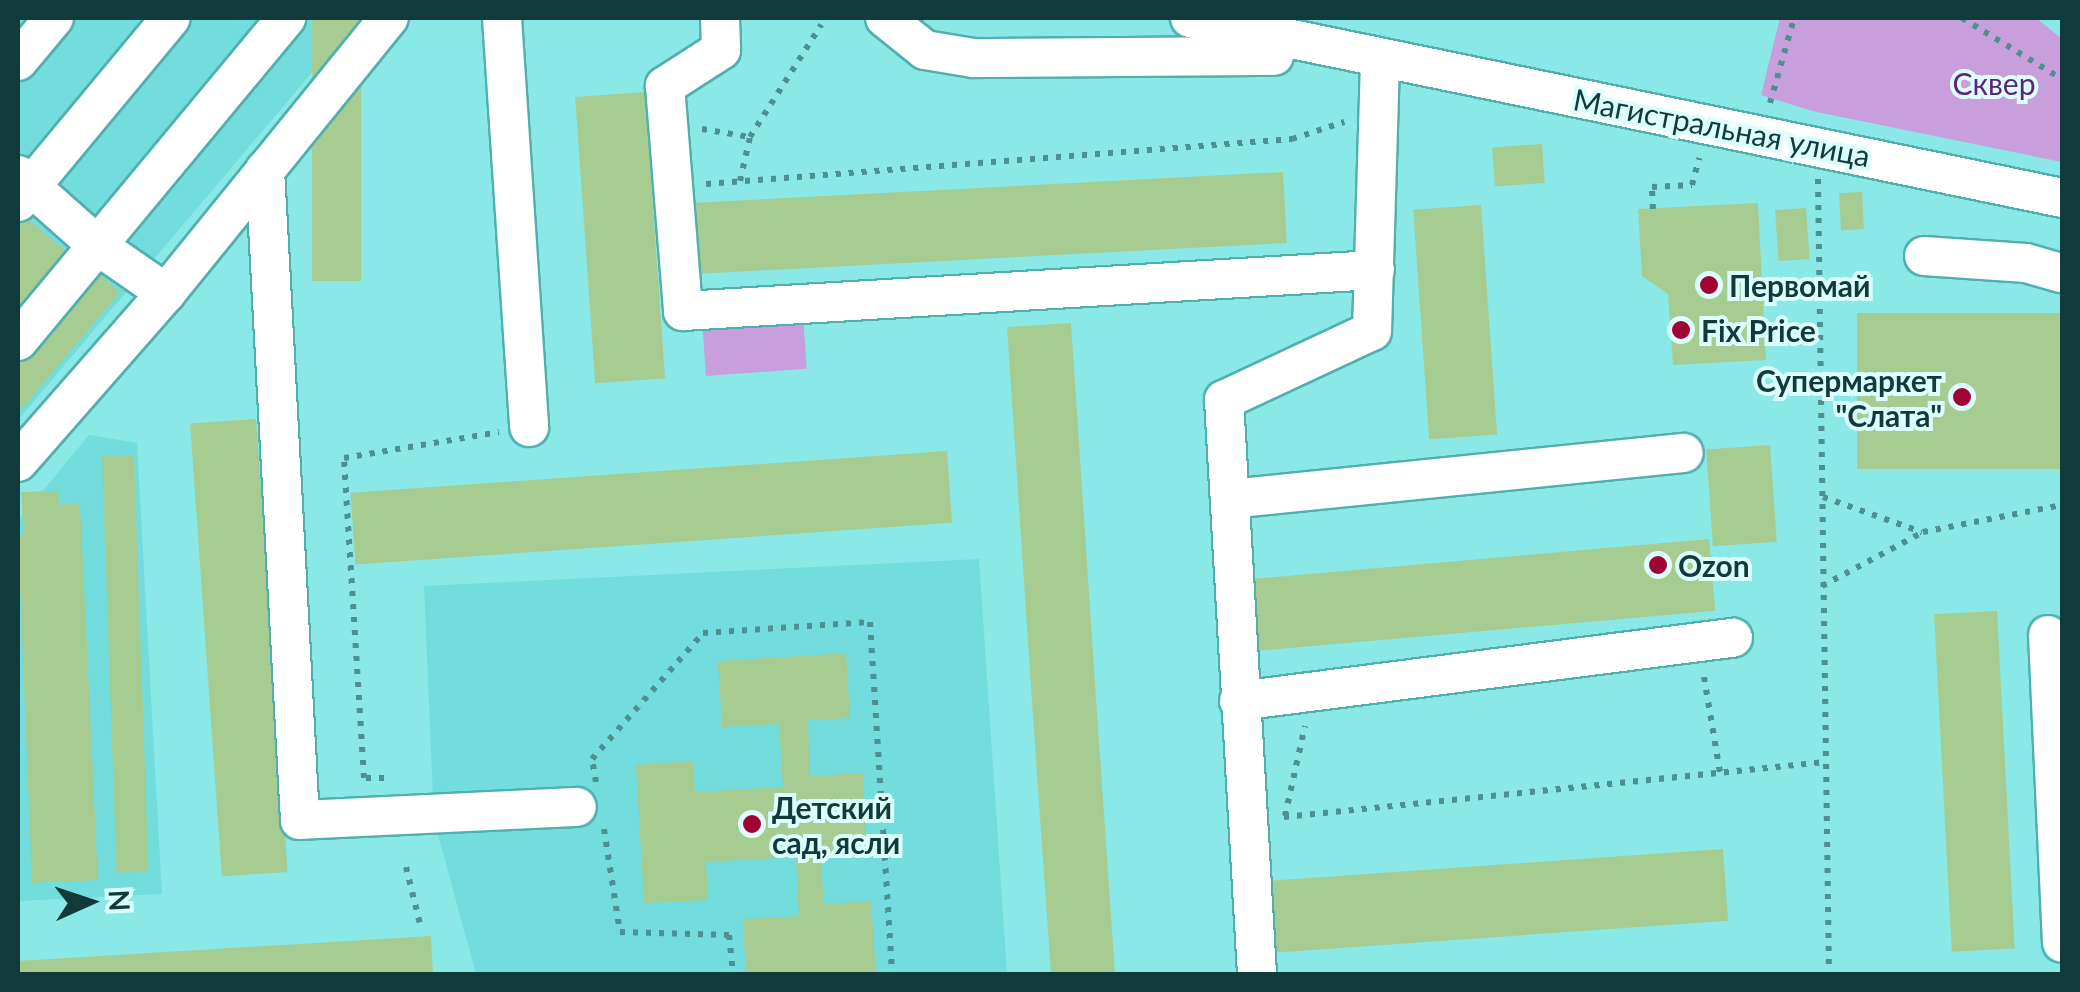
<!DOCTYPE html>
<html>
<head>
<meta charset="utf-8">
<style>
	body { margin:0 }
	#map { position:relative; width:2080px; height:992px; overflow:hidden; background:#8ae8e7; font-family:Lato,sans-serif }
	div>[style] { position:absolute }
	.built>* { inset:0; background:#72dddc }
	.green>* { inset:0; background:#c89fdc; transform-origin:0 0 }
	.building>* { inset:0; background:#a6cc91; transform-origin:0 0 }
	.path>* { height:6px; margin-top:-3px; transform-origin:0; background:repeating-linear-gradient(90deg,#4d9090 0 5px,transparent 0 13px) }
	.roads { filter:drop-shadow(2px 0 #50afaf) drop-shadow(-2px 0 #50afaf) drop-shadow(0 2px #50afaf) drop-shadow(0 -2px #50afaf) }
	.minor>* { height:38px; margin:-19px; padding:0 19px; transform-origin:19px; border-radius:19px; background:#fff }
	.dots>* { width:28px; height:28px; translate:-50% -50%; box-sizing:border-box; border:5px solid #dcfffe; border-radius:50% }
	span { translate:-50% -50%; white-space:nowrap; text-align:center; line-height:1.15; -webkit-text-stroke:8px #dcfffe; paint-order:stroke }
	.park-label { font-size:30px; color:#5f2377 }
	.street-label { font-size:30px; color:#113a3a }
	.poi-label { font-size:30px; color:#113a3a; font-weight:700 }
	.left { translate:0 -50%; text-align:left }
	.right { translate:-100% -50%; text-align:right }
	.frame { position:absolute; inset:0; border:20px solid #113a3a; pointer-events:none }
	.north { position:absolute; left:40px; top:852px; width:100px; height:100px; -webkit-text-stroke:8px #dcfffe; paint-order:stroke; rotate:87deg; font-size:28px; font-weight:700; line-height:40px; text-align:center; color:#113a3a }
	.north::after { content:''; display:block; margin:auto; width:35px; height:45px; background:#113a3a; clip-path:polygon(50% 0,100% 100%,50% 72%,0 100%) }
</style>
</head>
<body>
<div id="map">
	<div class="built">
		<div style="clip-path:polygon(18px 18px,358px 18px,18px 420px)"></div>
		<div style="clip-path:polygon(89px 435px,137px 443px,162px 894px,18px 901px,18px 521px)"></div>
		<div style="clip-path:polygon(979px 559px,1007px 974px,476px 974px,434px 820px,424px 586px)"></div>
	</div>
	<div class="green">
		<div style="clip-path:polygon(1780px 18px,2036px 18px,2062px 39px,2062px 162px,1812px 111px,1761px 95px)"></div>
		<div style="left:803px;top:316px;width:53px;height:101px;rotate:86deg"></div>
	</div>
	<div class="building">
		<div style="left:312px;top:18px;width:49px;height:263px"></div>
		<div style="left:645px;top:92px;width:287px;height:70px;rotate:86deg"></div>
		<div style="left:1542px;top:144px;width:39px;height:50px;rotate:86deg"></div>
		<div style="left:1283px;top:172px;width:71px;height:598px;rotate:87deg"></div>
		<div style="left:1862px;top:192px;width:37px;height:23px;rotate:87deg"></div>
		<div style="clip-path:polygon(1758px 203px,1766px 360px,1673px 365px,1668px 294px,1642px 276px,1638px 209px)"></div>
		<div style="left:1481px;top:205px;width:230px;height:68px;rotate:86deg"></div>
		<div style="left:1806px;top:208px;width:51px;height:31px;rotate:86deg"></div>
		<div style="clip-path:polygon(27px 218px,67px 252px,18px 311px,18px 229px)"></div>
		<div style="clip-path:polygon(93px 270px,120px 292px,18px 413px,18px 360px)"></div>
		<div style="left:2062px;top:313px;width:156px;height:205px;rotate:90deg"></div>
		<div style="clip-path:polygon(1071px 323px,1097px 713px,1115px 974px,1051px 974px,1033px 717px,1007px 327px)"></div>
		<div style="left:256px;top:419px;width:454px;height:66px;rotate:86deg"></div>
		<div style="left:1770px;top:445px;width:97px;height:64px;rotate:86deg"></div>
		<div style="left:947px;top:451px;width:72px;height:598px;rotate:86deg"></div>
		<div style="left:134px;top:455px;width:417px;height:32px;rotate:88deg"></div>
		<div style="clip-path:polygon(58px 491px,59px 505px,80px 503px,98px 880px,32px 883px,18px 535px,24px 535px,21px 492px)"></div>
		<div style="left:1709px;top:539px;width:72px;height:459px;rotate:85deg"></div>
		<div style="left:1997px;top:611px;width:338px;height:63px;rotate:87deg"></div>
		<div style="clip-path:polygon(846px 653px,850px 718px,808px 720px,810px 776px,863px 773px,867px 856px,821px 859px,824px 904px,871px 901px,876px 974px,746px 974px,743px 919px,799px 916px,796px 857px,706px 862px,708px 900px,644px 903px,636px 765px,693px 761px,695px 792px,783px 787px,779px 724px,722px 727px,718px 661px)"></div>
		<div style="left:1723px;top:849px;width:72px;height:456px;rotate:86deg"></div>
		<div style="clip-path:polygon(431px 936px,433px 974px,18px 974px,18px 961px)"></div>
	</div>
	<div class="path">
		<div style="left:1962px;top:18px;width:117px;rotate:31.4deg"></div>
		<div style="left:1770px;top:103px;width:88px;rotate:-74.2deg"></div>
		<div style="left:702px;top:129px;width:49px;rotate:9.5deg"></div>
		<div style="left:1818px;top:179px;width:795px;rotate:89.21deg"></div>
		<div style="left:740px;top:181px;width:45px;rotate:-77.2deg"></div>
		<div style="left:750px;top:137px;width:133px;rotate:-57.6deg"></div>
		<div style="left:706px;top:184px;width:588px;rotate:-4.39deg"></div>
		<div style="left:1292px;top:139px;width:55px;rotate:-18.1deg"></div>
		<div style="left:1653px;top:209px;width:22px;rotate:-93deg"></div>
		<div style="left:1652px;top:187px;width:40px;rotate:-2.9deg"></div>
		<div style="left:1692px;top:185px;width:28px;rotate:-75deg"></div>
		<div style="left:1823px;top:497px;width:105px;rotate:19.5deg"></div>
		<div style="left:1822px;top:586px;width:115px;rotate:-28.1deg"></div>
		<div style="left:1923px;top:532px;width:142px;rotate:-11deg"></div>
		<div style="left:1704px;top:677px;width:97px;rotate:80.5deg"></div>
		<div style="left:384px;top:778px;width:20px;rotate:180deg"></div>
		<div style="left:364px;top:778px;width:321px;rotate:-93.6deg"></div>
		<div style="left:344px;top:458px;width:157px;rotate:-9.5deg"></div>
		<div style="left:596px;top:782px;width:23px;rotate:-100deg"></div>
		<div style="left:592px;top:759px;width:168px;rotate:-48.6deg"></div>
		<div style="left:703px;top:633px;width:167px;rotate:-3.8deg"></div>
		<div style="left:870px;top:622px;width:353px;rotate:86.4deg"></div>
		<div style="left:1285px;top:816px;width:92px;rotate:-77.5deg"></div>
		<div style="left:1284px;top:817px;width:544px;rotate:-5.8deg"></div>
		<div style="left:604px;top:829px;width:104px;rotate:81.2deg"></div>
		<div style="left:620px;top:932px;width:109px;rotate:1.6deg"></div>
		<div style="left:729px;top:935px;width:39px;rotate:84deg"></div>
		<div style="left:406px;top:867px;width:59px;rotate:76.2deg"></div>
	</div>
	<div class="roads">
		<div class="minor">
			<div style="left:502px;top:18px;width:410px;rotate:86.2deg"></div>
			<div style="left:720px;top:18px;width:32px;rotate:88deg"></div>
			<div style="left:721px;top:50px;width:67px;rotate:147.3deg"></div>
			<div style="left:665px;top:86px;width:226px;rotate:85.4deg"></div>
			<div style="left:683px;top:311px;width:693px;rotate:-3.39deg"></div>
			<div style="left:885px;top:18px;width:51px;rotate:38.7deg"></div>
			<div style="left:925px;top:50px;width:49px;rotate:9.5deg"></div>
			<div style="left:973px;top:58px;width:301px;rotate:-0.4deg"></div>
			<div style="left:1190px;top:18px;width:890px;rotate:11.66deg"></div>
			<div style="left:18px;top:61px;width:56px;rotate:-50.1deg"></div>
			<div style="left:265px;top:170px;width:651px;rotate:86.92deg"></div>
			<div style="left:300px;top:820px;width:277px;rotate:-2.7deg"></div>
			<div style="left:18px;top:175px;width:107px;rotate:41.6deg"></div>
			<div style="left:98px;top:246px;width:83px;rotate:34.7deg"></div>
			<div style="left:18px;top:202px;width:239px;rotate:-50.3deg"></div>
			<div style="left:1924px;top:256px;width:102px;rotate:3.9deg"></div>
			<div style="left:2026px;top:263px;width:37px;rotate:16deg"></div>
			<div style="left:18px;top:341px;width:420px;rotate:-50.3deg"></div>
			<div style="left:18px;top:462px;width:225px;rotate:-48.8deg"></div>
			<div style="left:166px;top:293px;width:354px;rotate:-51deg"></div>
			<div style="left:1230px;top:499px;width:456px;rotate:-5.8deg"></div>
			<div style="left:2048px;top:635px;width:308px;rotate:87.4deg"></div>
			<div style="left:1239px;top:701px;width:498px;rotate:-7.3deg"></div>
			<div style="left:1257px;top:974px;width:575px;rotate:-93.29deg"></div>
			<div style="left:1224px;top:400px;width:163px;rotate:-25deg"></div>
			<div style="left:1372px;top:331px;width:269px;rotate:-88.3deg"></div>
		</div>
	</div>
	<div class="dots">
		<div style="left:1709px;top:285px;background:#a20335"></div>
		<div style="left:1681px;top:330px;background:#a20335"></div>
		<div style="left:1962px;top:397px;background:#a20335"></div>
		<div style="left:1658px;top:565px;background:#a20335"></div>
		<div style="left:752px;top:824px;background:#a20335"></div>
	</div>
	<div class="park-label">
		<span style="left:1994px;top:83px">Сквер</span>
	</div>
	<div class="street-label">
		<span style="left:1722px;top:127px;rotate:11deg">Магистральная улица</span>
	</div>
	<div class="poi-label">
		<span class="left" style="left:1729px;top:285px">Первомай</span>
		<span class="left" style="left:1701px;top:330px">Fix Price</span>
		<span class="right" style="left:1942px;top:397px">Супермаркет<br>"Слата"</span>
		<span class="left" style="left:1678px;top:565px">Ozon</span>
		<span class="left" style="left:772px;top:824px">Детский<br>сад, ясли</span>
	</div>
	<div class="frame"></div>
	<div class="north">N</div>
</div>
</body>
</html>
